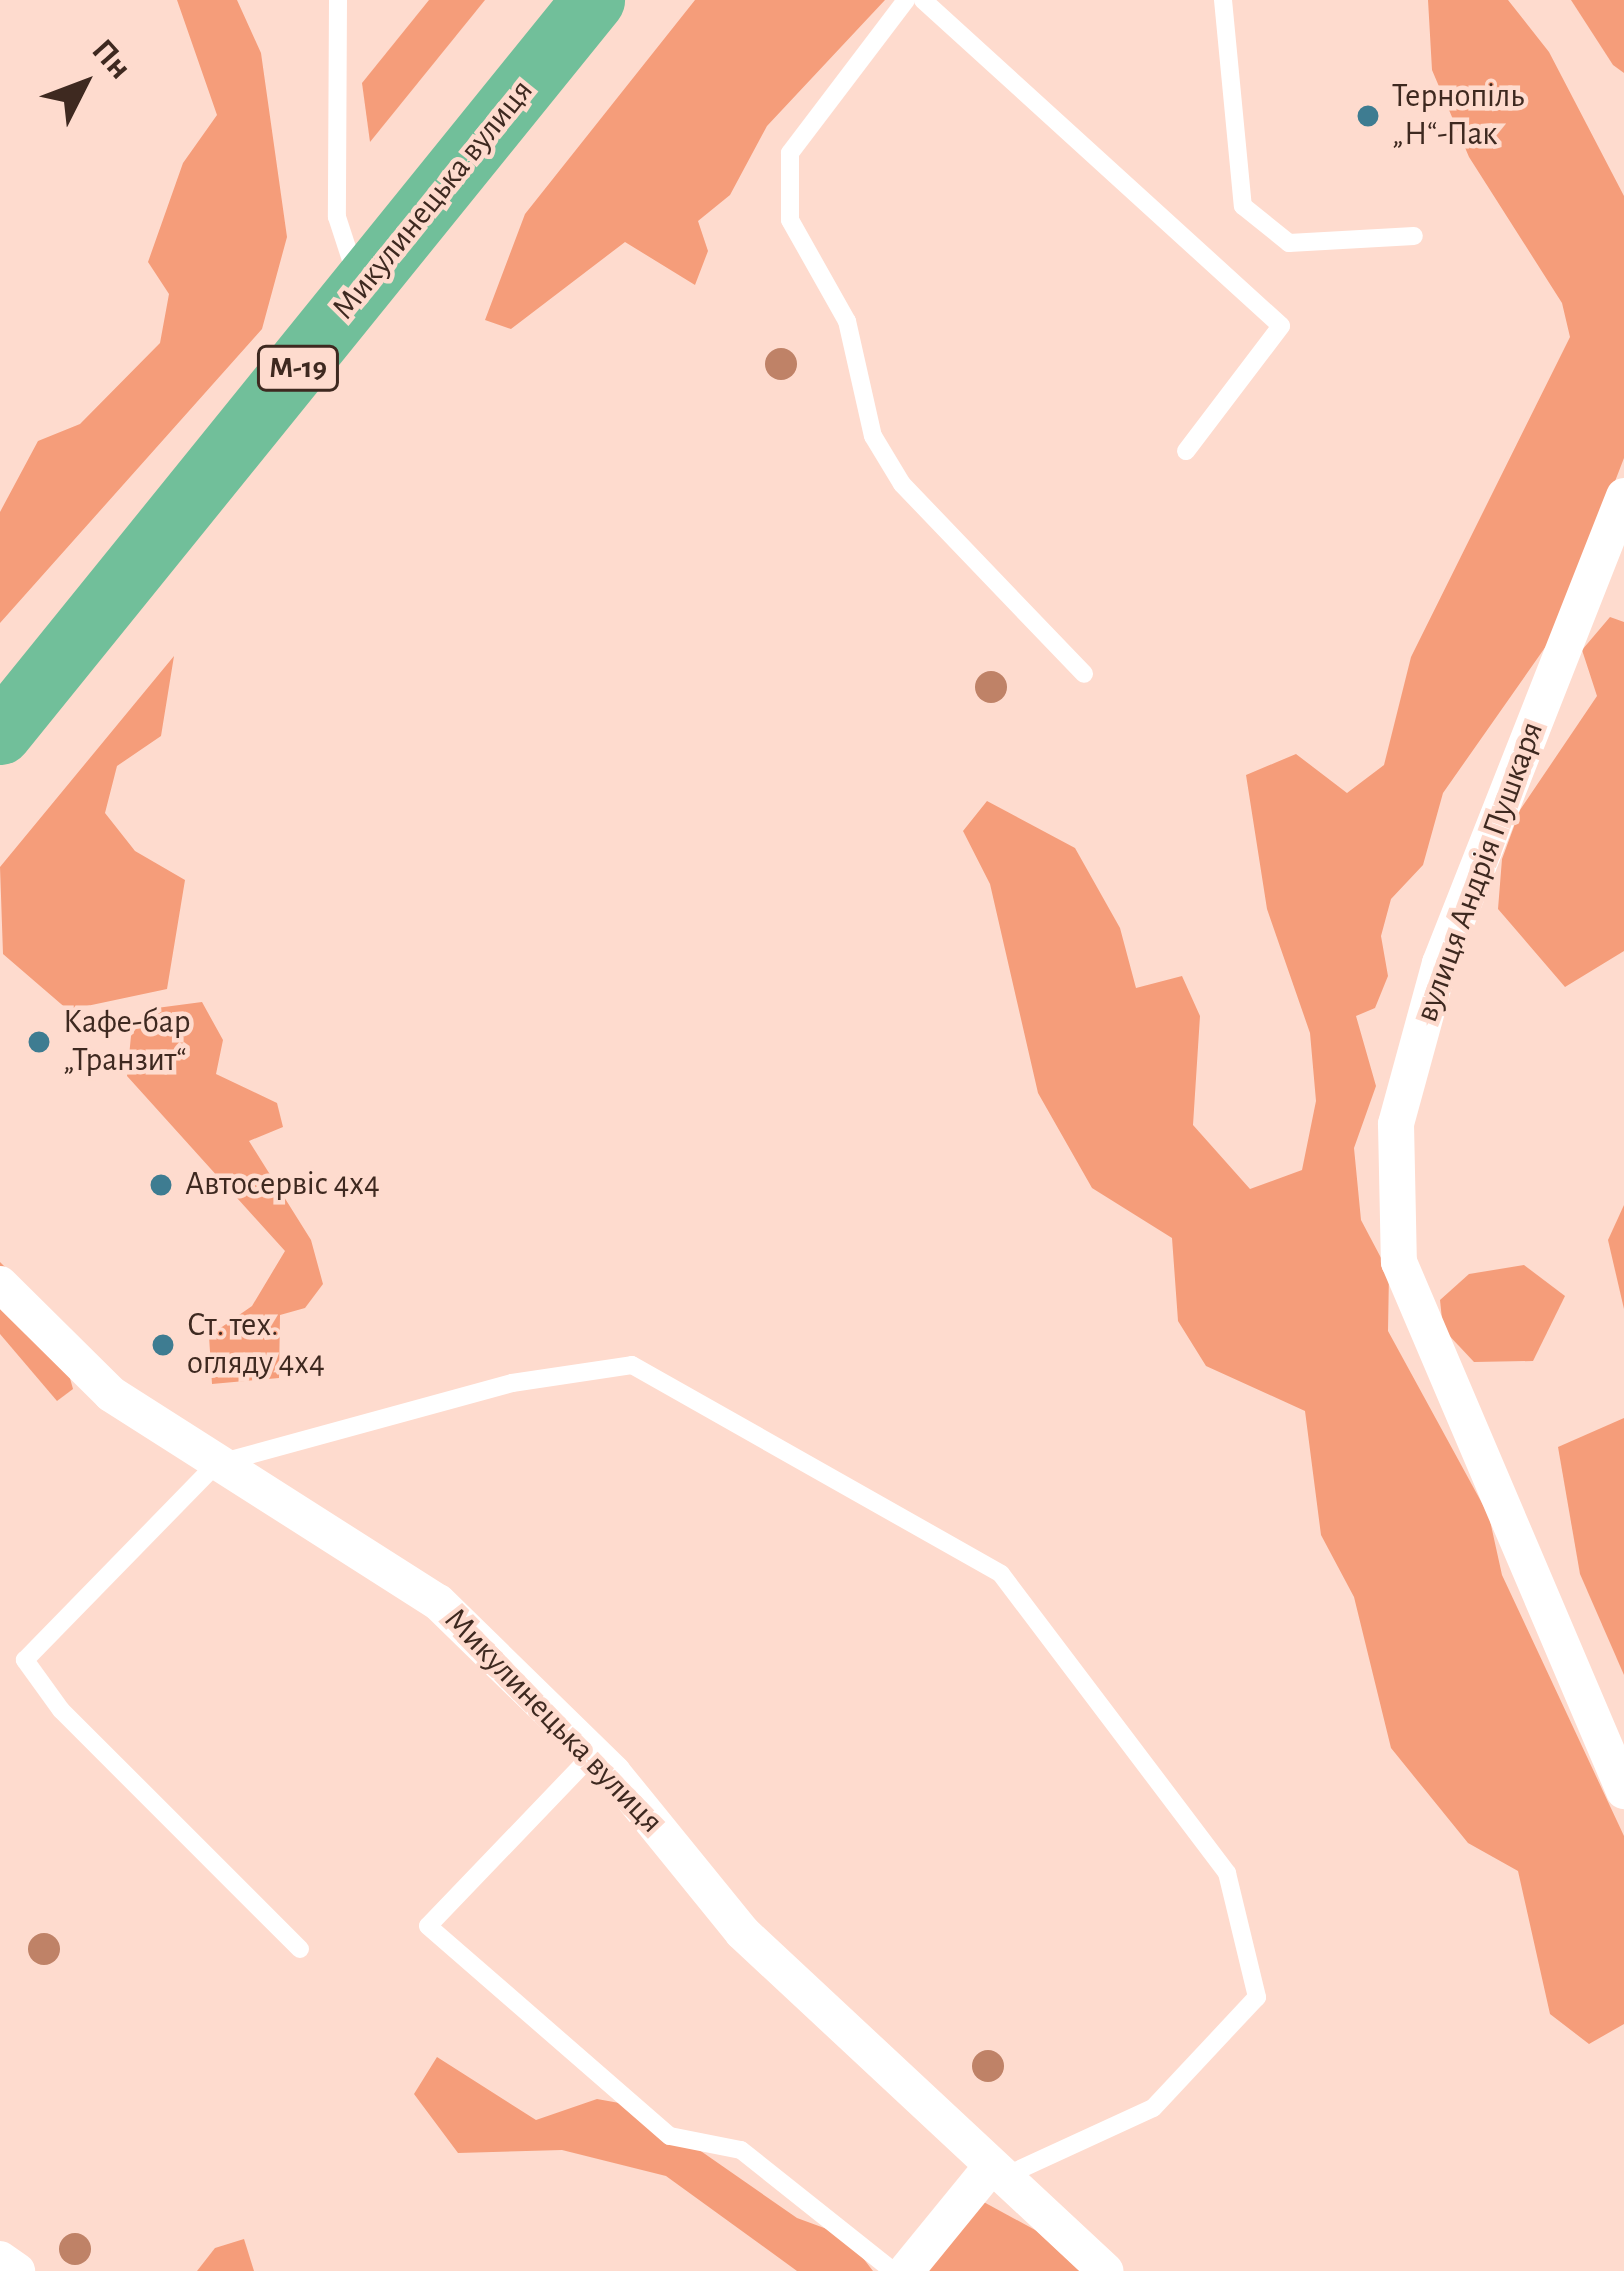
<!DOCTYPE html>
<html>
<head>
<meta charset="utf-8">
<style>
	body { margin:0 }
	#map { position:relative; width:1624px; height:2271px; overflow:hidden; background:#fedbce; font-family:"Alegreya Sans",sans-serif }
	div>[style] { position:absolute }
	.green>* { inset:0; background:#f59d7a }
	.lane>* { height:18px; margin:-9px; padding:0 9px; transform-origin:9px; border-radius:9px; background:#fff }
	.street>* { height:36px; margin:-18px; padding:0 18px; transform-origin:18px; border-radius:18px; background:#fff }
	.highway>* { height:63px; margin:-31.5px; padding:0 31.5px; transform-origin:31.5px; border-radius:31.5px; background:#71bf9a }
	.trees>* { width:32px; height:32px; margin:-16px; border-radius:50%; background:#bf8267 }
	.dots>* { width:33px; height:33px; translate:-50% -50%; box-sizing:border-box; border:6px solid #fedbce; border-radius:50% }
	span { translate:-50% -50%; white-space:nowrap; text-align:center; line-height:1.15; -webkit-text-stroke:9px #fedbce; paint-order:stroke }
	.shield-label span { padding:3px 9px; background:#fedbce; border:3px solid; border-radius:9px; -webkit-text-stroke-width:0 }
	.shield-label { font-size:30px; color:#3e2920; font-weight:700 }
	.poi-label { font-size:33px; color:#3e2920 }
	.left { translate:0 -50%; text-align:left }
	.street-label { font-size:33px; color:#3e2920 }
	.north { position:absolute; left:24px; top:24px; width:120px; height:120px; -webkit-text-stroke:9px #fedbce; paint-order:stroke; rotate:48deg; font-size:33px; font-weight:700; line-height:48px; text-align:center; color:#3e2920 }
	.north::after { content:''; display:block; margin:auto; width:42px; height:54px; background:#3e2920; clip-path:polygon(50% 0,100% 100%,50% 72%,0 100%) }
</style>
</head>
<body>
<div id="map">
	<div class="green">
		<div style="clip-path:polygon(177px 0,237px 0,261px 53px,287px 237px,262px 329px,0 623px,0 512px,38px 441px,80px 424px,160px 343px,169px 294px,148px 262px,183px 163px,217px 115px)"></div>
		<div style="clip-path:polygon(429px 0,485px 0,370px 142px,362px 83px)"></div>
		<div style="clip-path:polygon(695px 0,885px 0,767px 126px,730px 195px,698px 221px,708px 251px,695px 285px,625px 242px,511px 329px,485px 320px,525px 214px)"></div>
		<div style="clip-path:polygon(1428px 0,1508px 0,1549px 52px,1624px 196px,1624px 458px,1558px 629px,1443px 793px,1423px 865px,1391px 899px,1381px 936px,1388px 976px,1375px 1008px,1356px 1016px,1376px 1086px,1354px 1148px,1361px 1220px,1389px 1273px,1388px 1331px,1489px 1516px,1502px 1575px,1624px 1836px,1624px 2024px,1589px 2044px,1550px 2014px,1518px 1871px,1468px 1843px,1391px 1748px,1354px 1597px,1321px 1535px,1305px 1411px,1206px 1366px,1178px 1321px,1172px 1238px,1092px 1188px,1038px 1093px,990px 884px,963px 831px,987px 801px,1075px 848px,1120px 928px,1136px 988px,1182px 976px,1200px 1016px,1193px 1125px,1250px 1189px,1302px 1170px,1316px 1101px,1310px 1033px,1267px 909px,1246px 775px,1296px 754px,1347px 793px,1384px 765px,1411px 657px,1570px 337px,1562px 303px,1469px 157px,1432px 70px)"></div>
		<div style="clip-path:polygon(1571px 0,1624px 0,1624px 73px,1613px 65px)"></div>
		<div style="clip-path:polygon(1610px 617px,1624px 622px,1624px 951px,1565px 987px,1498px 909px,1502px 859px,1520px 810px,1597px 696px,1582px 650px)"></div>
		<div style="clip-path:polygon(174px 656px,161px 736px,117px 766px,105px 813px,135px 851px,185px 880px,167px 989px,68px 1010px,3px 954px,0 867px)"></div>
		<div style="clip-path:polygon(202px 1002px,223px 1040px,216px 1074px,277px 1103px,283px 1127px,249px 1141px,311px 1240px,323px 1284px,305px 1308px,280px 1315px,279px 1378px,212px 1384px,209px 1336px,252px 1306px,285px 1251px,127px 1076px,131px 1036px,149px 1009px)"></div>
		<div style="clip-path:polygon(1624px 1205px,1624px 1309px,1608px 1240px)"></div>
		<div style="clip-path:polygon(0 1262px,52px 1314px,73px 1389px,57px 1401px,0 1334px)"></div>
		<div style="clip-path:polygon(1524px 1265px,1565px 1296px,1533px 1361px,1474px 1362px,1443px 1329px,1440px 1300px,1469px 1274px)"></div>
		<div style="clip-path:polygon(1624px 1418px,1624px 1675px,1580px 1574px,1558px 1447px)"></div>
		<div style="clip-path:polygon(437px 2057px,536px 2120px,597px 2099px,636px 2106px,797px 2218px,846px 2236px,873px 2271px,797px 2271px,666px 2176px,562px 2150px,458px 2153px,414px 2094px)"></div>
		<div style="clip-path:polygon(980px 2200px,1037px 2231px,1080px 2271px,922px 2271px)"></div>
		<div style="clip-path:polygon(244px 2239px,254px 2271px,197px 2271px,215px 2248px)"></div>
	</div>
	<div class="lane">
		<div style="left:338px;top:0;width:217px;rotate:90.3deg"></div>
		<div style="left:337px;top:217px;width:61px;rotate:71.9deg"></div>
		<div style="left:906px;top:0;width:192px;rotate:127.2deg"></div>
		<div style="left:790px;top:153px;width:67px;rotate:90deg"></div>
		<div style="left:790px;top:220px;width:116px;rotate:60.6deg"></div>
		<div style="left:847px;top:321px;width:118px;rotate:77.3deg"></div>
		<div style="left:873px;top:436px;width:56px;rotate:58.9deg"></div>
		<div style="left:902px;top:484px;width:263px;rotate:46.2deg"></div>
		<div style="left:923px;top:0;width:484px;rotate:42.3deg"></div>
		<div style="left:1281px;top:326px;width:157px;rotate:127.2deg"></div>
		<div style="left:1223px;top:0;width:207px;rotate:84.5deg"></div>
		<div style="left:1243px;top:206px;width:59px;rotate:38.8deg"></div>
		<div style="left:1289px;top:243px;width:125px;rotate:-3.2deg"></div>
		<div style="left:593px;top:1754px;width:238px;rotate:133.8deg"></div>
		<div style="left:428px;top:1926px;width:320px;rotate:41deg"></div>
		<div style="left:670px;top:2136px;width:72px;rotate:11.2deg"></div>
		<div style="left:741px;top:2150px;width:194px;rotate:38.5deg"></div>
		<div style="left:300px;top:1949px;width:338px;rotate:-135deg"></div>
		<div style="left:61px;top:1710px;width:62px;rotate:-125.8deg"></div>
		<div style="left:25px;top:1660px;width:274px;rotate:-45.7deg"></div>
		<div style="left:216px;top:1464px;width:307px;rotate:-15.3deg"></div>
		<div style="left:512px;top:1383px;width:121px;rotate:-8.5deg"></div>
		<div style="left:632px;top:1365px;width:424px;rotate:29.5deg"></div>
		<div style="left:1001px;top:1574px;width:375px;rotate:52.9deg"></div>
		<div style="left:1227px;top:1873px;width:128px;rotate:76.4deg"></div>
		<div style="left:1257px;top:1997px;width:152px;rotate:133.1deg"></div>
		<div style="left:1153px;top:2108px;width:167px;rotate:155.3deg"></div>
	</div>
	<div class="street">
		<div style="left:1624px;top:496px;width:502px;rotate:111.5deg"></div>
		<div style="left:1440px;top:963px;width:167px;rotate:105.3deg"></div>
		<div style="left:1396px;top:1124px;width:138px;rotate:88.8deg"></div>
		<div style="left:1399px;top:1262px;width:575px;rotate:66.96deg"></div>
		<div style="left:0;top:1284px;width:156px;rotate:44.7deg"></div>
		<div style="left:111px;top:1394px;width:388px;rotate:32.5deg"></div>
		<div style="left:438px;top:1602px;width:245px;rotate:44.3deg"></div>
		<div style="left:613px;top:1773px;width:205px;rotate:50.9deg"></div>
		<div style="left:742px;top:1932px;width:497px;rotate:43deg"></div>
		<div style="left:0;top:2259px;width:21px;rotate:35deg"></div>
		<div style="left:906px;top:2271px;width:133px;rotate:-50.8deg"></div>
	</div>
	<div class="highway">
		<div style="left:0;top:733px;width:943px;rotate:-51.03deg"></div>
	</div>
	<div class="trees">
		<div style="left:781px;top:364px"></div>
		<div style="left:991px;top:687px"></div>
		<div style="left:44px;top:1949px"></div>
		<div style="left:988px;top:2066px"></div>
		<div style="left:75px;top:2249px"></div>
	</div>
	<div class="dots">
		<div style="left:1368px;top:116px;background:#3e7c91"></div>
		<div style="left:39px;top:1042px;background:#3e7c91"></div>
		<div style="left:161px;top:1185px;background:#3e7c91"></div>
		<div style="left:163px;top:1345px;background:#3e7c91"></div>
	</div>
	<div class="shield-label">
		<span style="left:298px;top:368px">М-19</span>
	</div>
	<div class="poi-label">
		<span class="left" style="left:1392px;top:116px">Тернопіль<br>„Н“-Пак</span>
		<span class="left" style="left:63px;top:1042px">Кафе-бар<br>„Транзит“</span>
		<span class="left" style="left:185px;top:1185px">Автосервіс 4х4</span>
		<span class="left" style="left:187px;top:1345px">Ст. тех.<br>огляду 4х4</span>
	</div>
	<div class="street-label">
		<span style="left:433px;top:200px;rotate:-51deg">Микулинецька вулиця</span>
		<span style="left:1480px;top:872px;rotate:-70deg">вулиця Андрія Пушкаря</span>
		<span style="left:553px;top:1721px;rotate:46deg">Микулинецька вулиця</span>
	</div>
	<div class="north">Пн</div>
</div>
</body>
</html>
